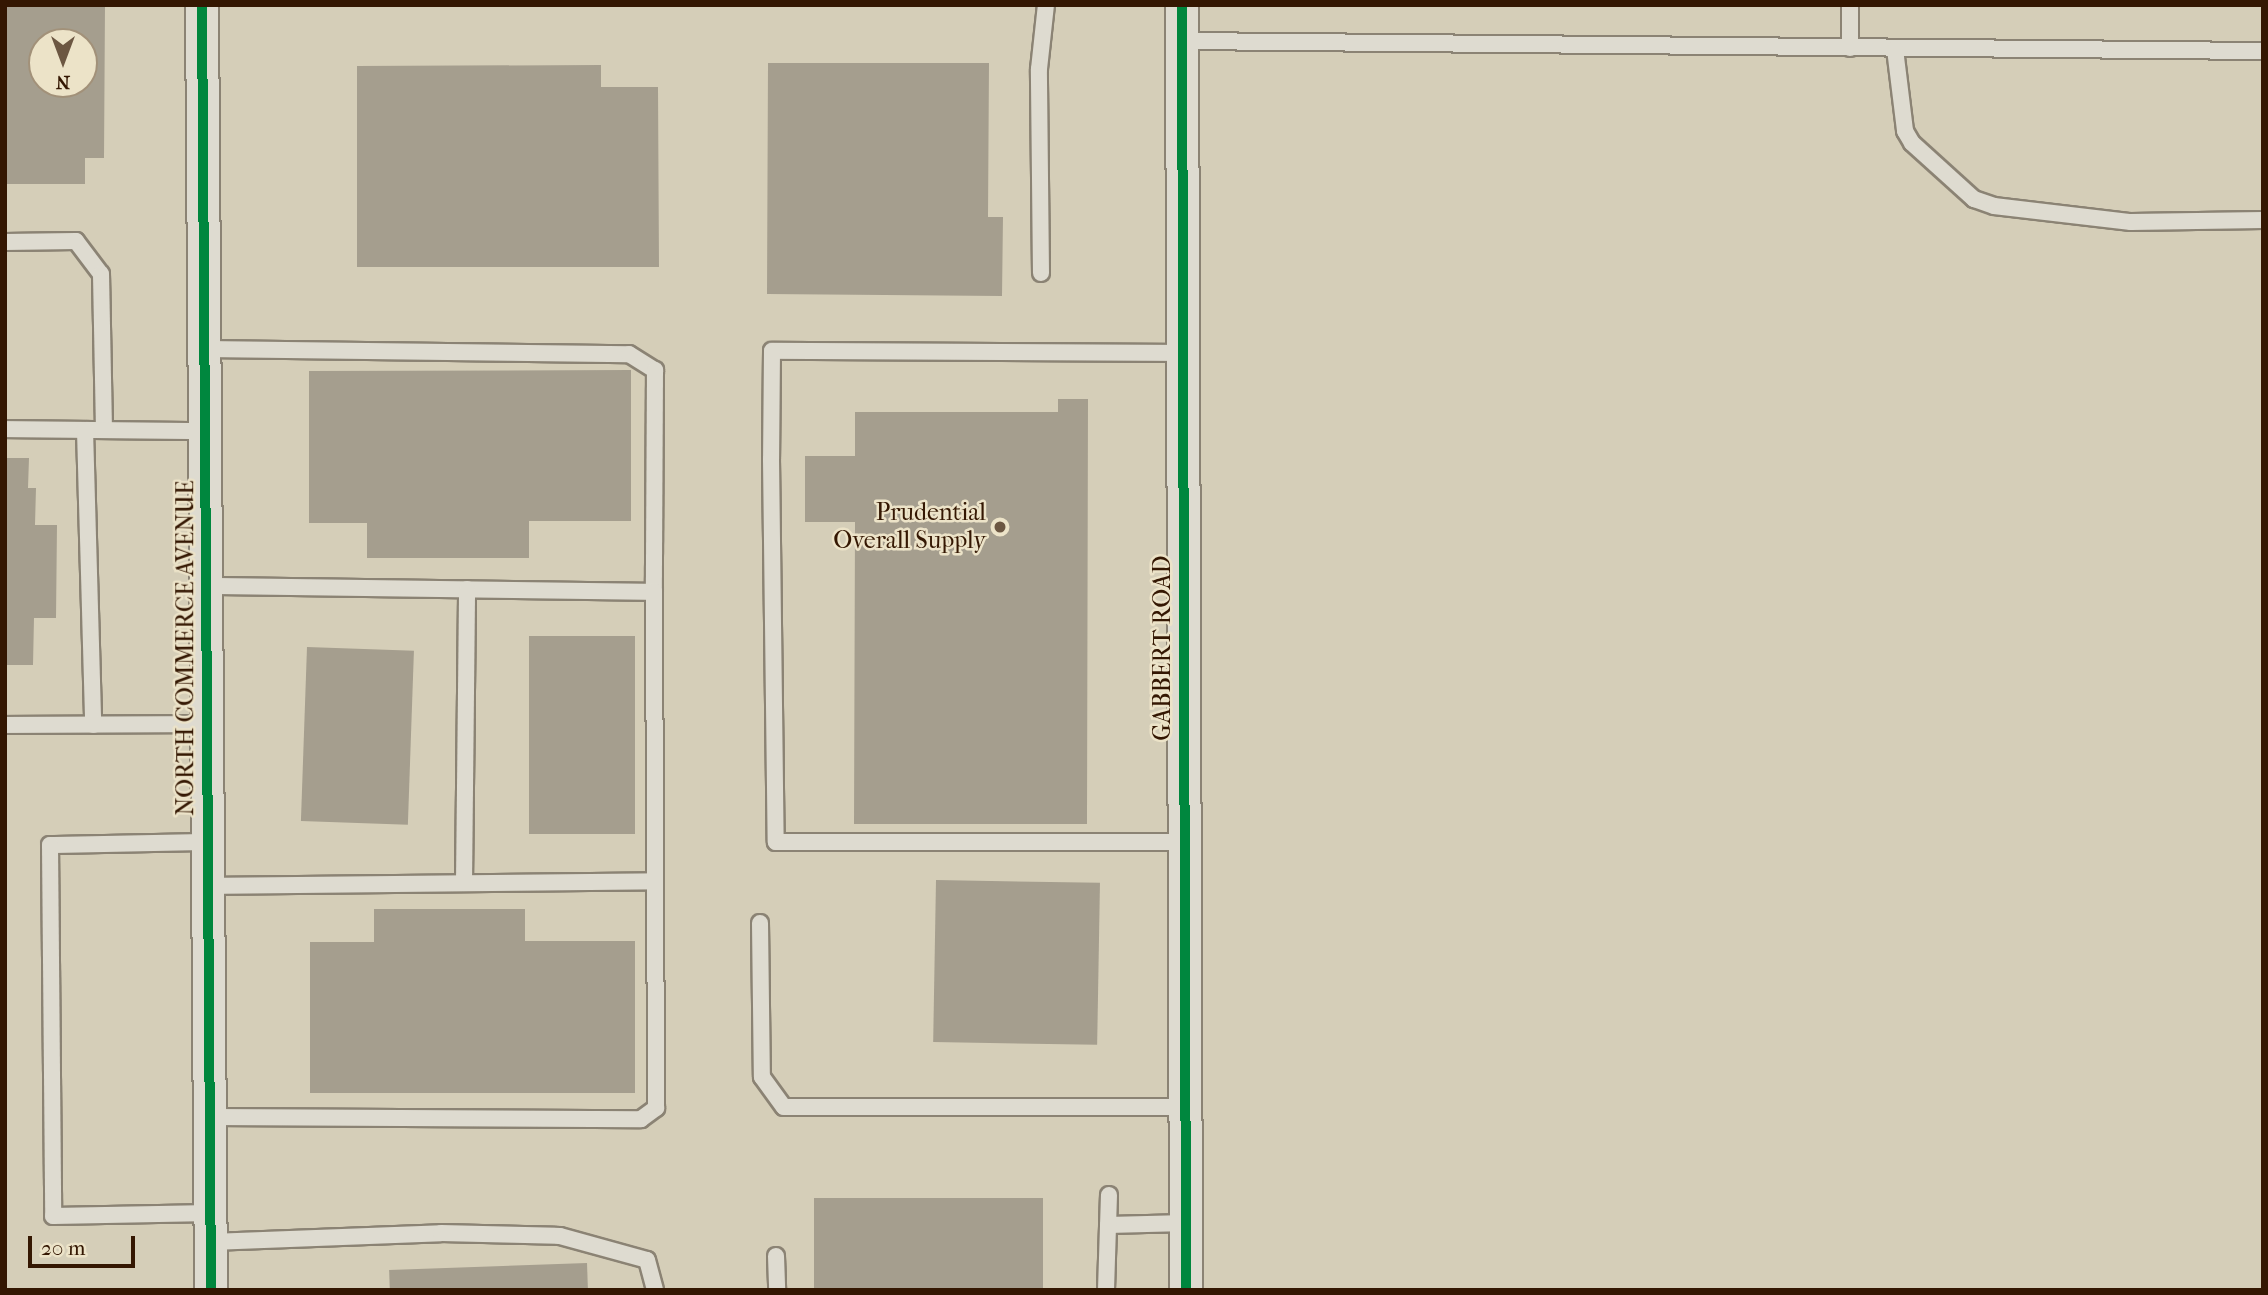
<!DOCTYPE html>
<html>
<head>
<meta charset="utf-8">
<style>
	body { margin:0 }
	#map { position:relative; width:2268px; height:1295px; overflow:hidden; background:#d5ceb8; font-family:"IM FELL French Canon",serif }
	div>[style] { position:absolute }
	.building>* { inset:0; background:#a59e8e; transform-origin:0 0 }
	.roads { filter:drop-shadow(2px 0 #8b8374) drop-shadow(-2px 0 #8b8374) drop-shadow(0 2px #8b8374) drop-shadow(0 -2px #8b8374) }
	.lane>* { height:16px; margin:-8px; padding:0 8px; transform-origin:8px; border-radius:8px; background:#dedbd0 }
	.street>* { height:32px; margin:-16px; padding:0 16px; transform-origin:16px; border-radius:16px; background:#dedbd0 }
	.cycleway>* { height:10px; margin:-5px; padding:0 5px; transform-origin:5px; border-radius:5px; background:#00873e }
	.dots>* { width:19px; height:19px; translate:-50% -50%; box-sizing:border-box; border:4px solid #ece3c8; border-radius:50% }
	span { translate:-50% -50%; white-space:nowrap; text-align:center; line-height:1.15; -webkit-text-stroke:5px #ece3c8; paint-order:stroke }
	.poi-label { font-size:24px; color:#341702 }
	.right { translate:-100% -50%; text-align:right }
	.street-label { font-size:24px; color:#341702 }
	.frame { position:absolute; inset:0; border:7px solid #341702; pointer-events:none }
	.north { position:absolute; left:28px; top:28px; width:70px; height:70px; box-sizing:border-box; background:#ece3c8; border:2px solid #a29179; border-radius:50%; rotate:180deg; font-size:19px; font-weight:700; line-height:28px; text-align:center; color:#341702 }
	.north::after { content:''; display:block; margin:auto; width:24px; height:32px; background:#6c5742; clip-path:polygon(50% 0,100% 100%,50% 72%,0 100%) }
	.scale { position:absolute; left:28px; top:1236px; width:107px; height:32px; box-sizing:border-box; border:4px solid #341702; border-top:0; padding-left:9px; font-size:21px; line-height:24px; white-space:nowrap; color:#341702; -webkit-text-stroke:5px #ece3c8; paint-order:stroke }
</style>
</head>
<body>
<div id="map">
	<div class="building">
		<div style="clip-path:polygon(evenodd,5px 5px,105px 5px,104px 158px,85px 158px,85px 184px,5px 184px,5px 5px,42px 42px,84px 42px,84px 84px,42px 84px,42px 42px)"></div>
		<div style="clip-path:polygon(768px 63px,989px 63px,988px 217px,1003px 217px,1002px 296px,767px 294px)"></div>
		<div style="clip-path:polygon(601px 65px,601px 87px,658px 87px,659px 267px,357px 267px,357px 66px)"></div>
		<div style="clip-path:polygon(631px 370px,631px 521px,529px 521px,529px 558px,367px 558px,367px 523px,309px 523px,309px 371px)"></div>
		<div style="clip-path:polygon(1058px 399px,1088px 399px,1087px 824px,854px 824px,855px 522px,805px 522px,805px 456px,855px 456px,855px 412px,1058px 412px)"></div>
		<div style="clip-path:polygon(5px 458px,29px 458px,28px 488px,36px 488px,35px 525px,57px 525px,56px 618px,34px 618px,33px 665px,5px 665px)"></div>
		<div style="left:529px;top:636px;width:106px;height:198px"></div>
		<div style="left:307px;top:647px;width:107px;height:174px;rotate:2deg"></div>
		<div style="left:936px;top:880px;width:164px;height:162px;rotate:1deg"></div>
		<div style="clip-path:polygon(374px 909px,525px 909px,525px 941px,635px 941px,635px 1093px,310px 1093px,310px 942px,374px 942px)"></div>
		<div style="left:814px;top:1198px;width:229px;height:92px"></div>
		<div style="left:587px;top:1263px;width:27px;height:198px;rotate:88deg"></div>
	</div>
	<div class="roads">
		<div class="lane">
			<div style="left:1850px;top:5px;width:43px;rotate:90deg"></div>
			<div style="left:1182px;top:41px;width:1081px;rotate:0.53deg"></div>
			<div style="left:1895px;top:49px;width:83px;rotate:83deg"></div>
			<div style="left:1905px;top:131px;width:14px;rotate:60deg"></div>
			<div style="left:1912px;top:143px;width:84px;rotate:42.1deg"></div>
			<div style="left:1974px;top:199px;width:21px;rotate:19deg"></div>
			<div style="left:1994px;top:206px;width:138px;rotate:6.7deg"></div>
			<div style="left:2131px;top:222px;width:132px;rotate:-0.9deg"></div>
			<div style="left:5px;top:242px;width:71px;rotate:-0.8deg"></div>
			<div style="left:76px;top:241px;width:41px;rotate:52.9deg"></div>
			<div style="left:101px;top:274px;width:156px;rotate:88.9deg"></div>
			<div style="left:1041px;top:273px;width:204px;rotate:-90.6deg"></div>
			<div style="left:1039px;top:69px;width:64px;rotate:-83.8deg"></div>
			<div style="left:205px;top:349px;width:424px;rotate:0.7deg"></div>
			<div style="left:629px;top:354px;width:31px;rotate:32deg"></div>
			<div style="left:655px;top:370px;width:222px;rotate:90.3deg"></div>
			<div style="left:654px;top:592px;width:448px;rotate:-179.2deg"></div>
			<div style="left:1183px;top:353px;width:411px;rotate:-179.7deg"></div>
			<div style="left:772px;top:351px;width:108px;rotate:90.5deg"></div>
			<div style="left:771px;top:459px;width:383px;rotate:89.3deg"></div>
			<div style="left:776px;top:842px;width:409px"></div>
			<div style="left:5px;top:429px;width:200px;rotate:0.6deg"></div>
			<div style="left:85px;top:430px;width:295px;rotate:88.4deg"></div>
			<div style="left:5px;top:725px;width:202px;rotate:-0.3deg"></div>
			<div style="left:208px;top:842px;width:158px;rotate:178.9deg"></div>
			<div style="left:50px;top:845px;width:371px;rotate:89.5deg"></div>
			<div style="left:53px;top:1216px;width:158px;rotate:-1.1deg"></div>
			<div style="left:464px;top:883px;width:294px;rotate:-89.4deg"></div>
			<div style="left:208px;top:886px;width:447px;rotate:-0.6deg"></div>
			<div style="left:760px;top:923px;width:154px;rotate:89.3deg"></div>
			<div style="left:762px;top:1077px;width:37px;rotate:54deg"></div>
			<div style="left:784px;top:1107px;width:402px"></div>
			<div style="left:210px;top:1117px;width:431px;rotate:0.3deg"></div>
			<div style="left:641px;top:1119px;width:19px;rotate:-36deg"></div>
			<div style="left:656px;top:1108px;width:516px;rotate:-90.22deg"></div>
			<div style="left:1108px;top:1225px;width:78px;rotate:-1.5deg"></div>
			<div style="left:211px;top:1242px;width:230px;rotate:-2.2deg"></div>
			<div style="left:441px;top:1233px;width:119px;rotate:1.4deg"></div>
			<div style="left:560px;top:1236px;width:90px;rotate:15.4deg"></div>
			<div style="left:647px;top:1260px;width:31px;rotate:75deg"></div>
			<div style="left:776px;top:1256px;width:34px;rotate:88deg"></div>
			<div style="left:1106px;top:1290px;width:95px;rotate:-88.2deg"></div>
		</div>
		<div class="street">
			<div style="left:202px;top:5px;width:1285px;rotate:89.6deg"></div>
			<div style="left:1182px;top:5px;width:1285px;rotate:89.82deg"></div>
		</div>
	</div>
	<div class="cycleway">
		<div style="left:202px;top:5px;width:1285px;rotate:89.6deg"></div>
		<div style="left:1182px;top:5px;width:1285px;rotate:89.82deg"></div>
	</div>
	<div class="dots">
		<div style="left:1000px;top:527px;background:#6c5742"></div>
	</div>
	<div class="poi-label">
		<span class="right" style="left:986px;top:527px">Prudential<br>Overall Supply</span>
	</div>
	<div class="street-label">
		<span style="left:186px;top:648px;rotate:-90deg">NORTH COMMERCE AVENUE</span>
		<span style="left:1163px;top:648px;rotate:-90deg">GABBERT ROAD</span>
	</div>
	<div class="frame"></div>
	<div class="north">N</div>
	<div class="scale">20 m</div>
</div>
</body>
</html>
